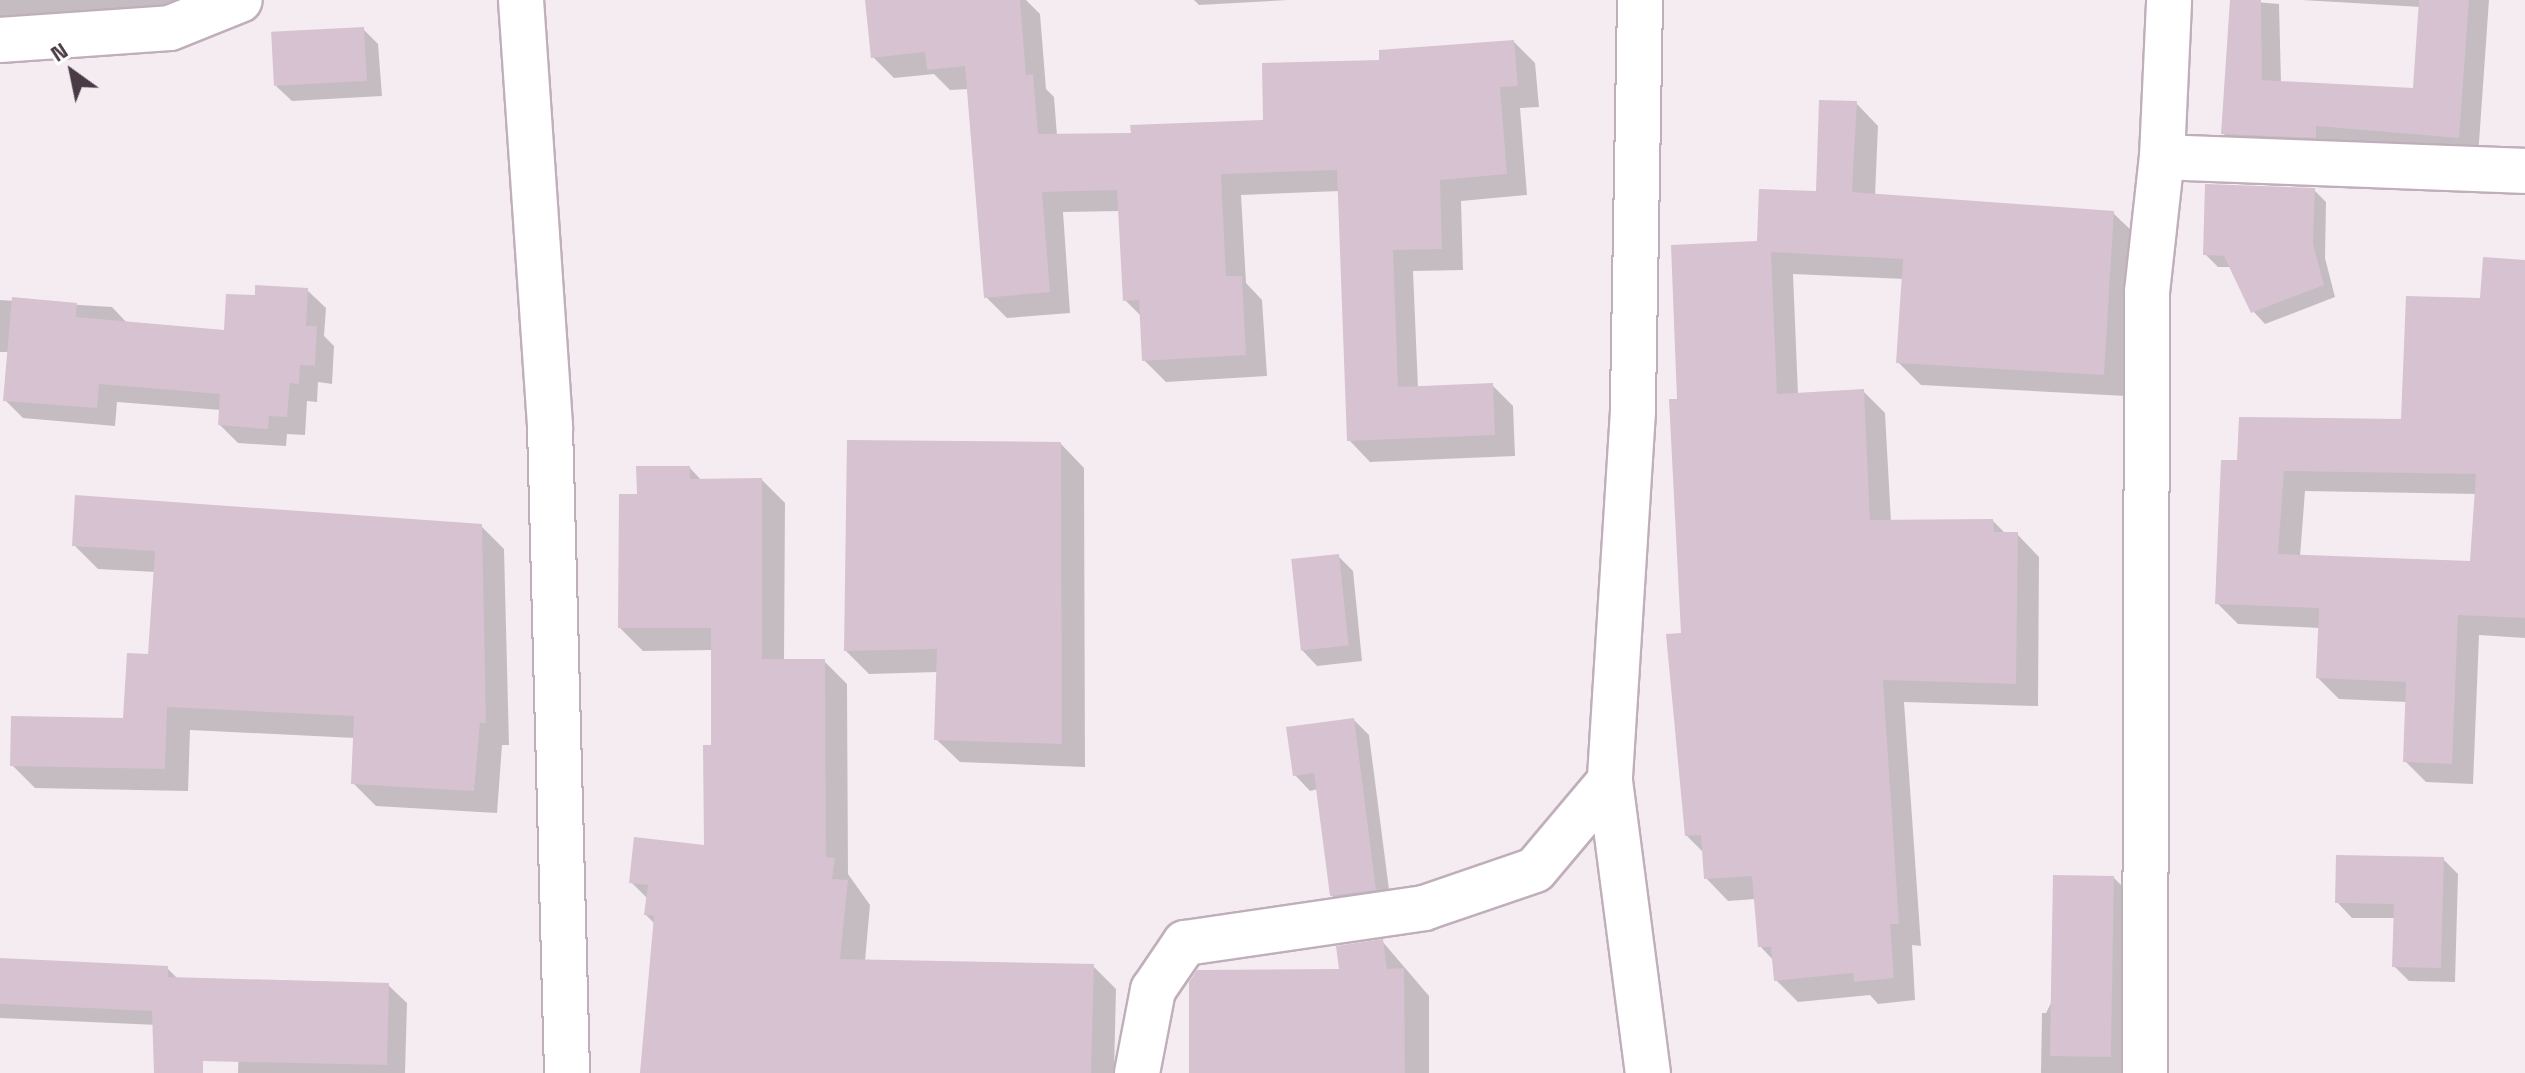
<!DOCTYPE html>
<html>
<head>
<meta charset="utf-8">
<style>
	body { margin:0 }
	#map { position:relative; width:2525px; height:1073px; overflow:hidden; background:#f5ecf1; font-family:"Space Grotesk",sans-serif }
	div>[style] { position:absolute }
	.shadow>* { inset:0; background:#0003 }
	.building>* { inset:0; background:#d6c2d0; transform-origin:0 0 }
	.roads { filter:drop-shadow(2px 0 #c0afbb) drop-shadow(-2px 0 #c0afbb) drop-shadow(0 2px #c0afbb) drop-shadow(0 -2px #c0afbb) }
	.minor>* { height:44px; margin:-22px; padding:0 22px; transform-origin:22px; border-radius:22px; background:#fff }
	span { translate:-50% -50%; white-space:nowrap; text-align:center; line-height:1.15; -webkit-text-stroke:6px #fff; paint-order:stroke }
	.north { position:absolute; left:32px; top:32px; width:80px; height:80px; -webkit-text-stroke:6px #fff; paint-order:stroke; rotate:327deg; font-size:22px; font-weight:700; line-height:32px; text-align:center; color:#493a45 }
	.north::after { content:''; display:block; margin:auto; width:28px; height:36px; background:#493a45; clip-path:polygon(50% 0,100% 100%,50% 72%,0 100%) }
</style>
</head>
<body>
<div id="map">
	<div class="shadow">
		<div style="clip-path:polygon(0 0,202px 0,0 44px)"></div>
		<div style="clip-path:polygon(868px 0,1026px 0,1040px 14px,1046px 89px,1054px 97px,1057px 136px,1133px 135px,1265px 122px,1381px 62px,1514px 42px,1535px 63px,1539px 107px,1520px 108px,1527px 195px,1461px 201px,1463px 270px,1413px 271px,1418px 388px,1492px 385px,1513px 406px,1515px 456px,1370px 462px,1349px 440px,1340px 191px,1241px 195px,1246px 283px,1262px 300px,1267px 376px,1166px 382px,1144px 360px,1142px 317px,1125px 300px,1120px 211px,1063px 212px,1070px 313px,1007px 318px,986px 297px,969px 89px,950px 90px,934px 74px,894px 78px,873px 57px)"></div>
		<div style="clip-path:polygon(1194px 0,1288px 0,1199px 5px)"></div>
		<div style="clip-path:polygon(2232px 0,2279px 4px,2281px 83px,2415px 91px,2421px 7px,2302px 0,2489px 0,2478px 157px,2242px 153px,2223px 133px)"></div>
		<div style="clip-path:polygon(363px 29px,378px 44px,382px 96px,292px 101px,276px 86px)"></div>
		<div style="clip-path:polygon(1856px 103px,1878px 126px,1875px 196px,2113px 213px,2136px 235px,2126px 396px,1921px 385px,1898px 362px,1904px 279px,1793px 274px,1798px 394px,1863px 391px,1885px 413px,1891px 522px,1993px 521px,2006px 534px,2017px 534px,2039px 557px,2038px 706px,1904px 702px,1921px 946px,1912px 945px,1915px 1000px,1878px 1004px,1870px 995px,1798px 1002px,1776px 980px,1774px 961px,1760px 946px,1756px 899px,1728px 901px,1706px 878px,1704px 853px,1686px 835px,1679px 401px,1759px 243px,1818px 193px)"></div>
		<div style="clip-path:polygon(2314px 190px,2326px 202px,2325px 258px,2335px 297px,2265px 324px,2253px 311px,2231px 267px,2218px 267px,2205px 254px)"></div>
		<div style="clip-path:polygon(evenodd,2525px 262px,2525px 638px,2479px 635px,2473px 784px,2426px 782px,2405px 761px,2407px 702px,2339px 699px,2318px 678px,2320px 628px,2238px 624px,2217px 603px,2239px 462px,2403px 421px,2482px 300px,2525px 262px,2305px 491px,2477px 494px,2472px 563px,2300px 557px,2305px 491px)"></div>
		<div style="clip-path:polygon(307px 290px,326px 308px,324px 336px,334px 346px,332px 384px,318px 382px,317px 402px,307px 401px,305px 435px,287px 434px,286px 446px,238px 443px,220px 425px,221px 410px,117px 402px,115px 426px,23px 418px,5px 400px,9px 352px,0 352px,0 300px,112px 307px,128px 324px,226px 332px,257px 297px)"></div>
		<div style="clip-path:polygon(1061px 444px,1084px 468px,1085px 767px,960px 762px,936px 739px,938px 672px,869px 674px,846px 651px)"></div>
		<div style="clip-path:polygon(690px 468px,702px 481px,762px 480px,785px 503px,784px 661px,824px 661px,847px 684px,848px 874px,870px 905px,865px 961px,1093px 966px,1116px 989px,1114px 1073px,642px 1073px,655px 924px,646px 915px,648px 899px,631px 882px,706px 847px,713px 747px,713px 650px,643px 651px,620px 628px,639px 496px)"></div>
		<div style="clip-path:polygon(481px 526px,504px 549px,509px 745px,502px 745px,497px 813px,376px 806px,353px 783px,355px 738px,190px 730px,188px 791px,35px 788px,12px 765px,125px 720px,150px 657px,156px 572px,98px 569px,74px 545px)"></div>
		<div style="clip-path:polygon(1338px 556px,1353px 571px,1362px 661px,1317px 666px,1302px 650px)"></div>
		<div style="clip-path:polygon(1354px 720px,1369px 735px,1391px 905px,1347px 911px,1332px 896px,1318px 789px,1310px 791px,1295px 775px)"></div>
		<div style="clip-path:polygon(2443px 859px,2458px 874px,2455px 982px,2409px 981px,2394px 966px,2395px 918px,2352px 918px,2337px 902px)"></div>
		<div style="clip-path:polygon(2114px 878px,2134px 898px,2128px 1073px,2041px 1073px,2042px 1013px,2046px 1013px)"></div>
		<div style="clip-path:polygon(1382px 941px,1429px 996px,1429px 1073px,1191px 1073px)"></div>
		<div style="clip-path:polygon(0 960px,167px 968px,183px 984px,180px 1026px,0 1018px)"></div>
		<div style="clip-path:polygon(241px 981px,388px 985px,407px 1003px,405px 1073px,238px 1073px)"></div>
	</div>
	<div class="building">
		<div style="clip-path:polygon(865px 0,1020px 0,1026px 75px,1033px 74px,1038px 134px,1131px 133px,1130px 125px,1263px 120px,1262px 63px,1379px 60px,1379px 50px,1514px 40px,1518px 86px,1500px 87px,1507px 174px,1440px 180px,1442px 249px,1393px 250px,1398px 387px,1493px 383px,1495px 435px,1347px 441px,1337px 170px,1221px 174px,1226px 276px,1242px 276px,1246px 355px,1142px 361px,1139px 300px,1123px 301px,1117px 190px,1042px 192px,1050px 292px,984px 298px,965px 66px,927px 70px,925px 52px,871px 58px)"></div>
		<div style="clip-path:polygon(2230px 0,2261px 0,2262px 80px,2413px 88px,2419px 0,2469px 0,2459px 138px,2316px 126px,2316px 138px,2221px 134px)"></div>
		<div style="left:364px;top:27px;width:54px;height:93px;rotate:87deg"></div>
		<div style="clip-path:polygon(1819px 100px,1857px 101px,1852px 192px,2114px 211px,2104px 375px,1896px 363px,1903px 259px,1771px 252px,1777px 394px,1864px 389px,1870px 520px,1993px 519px,1994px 532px,2018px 532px,2016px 684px,1883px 680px,1899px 924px,1890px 924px,1894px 978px,1854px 982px,1853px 973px,1774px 981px,1771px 947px,1758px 947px,1752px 876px,1704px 879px,1701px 835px,1685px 836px,1666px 634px,1681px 633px,1669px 399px,1677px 399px,1671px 245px,1757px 241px,1759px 189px,1816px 191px)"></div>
		<div style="clip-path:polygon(2205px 184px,2315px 188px,2313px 244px,2324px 285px,2251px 313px,2224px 256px,2203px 255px)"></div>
		<div style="clip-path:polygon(evenodd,2483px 257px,2525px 260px,2525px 618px,2458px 615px,2452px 764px,2403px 762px,2406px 682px,2316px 678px,2319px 608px,2215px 604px,2221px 460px,2237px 460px,2239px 417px,2401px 419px,2406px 296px,2480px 298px,2483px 257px,2284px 471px,2476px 474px,2470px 561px,2278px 554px,2284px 471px)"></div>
		<div style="clip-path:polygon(255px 285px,308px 288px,306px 326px,317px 326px,315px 366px,300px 365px,299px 384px,290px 383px,287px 417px,269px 416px,268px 429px,218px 425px,220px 394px,99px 384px,97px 408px,3px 401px,12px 297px,77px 303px,76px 317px,224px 330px,226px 294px,255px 295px)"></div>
		<div style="clip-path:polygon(847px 440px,1061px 442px,1062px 744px,934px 740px,937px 649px,844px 651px)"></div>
		<div style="clip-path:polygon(636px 466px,690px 466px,690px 479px,762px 478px,762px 659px,825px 659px,826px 857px,835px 858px,832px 879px,848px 880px,840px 959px,1094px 964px,1091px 1073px,640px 1073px,654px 916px,644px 915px,648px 885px,629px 883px,634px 837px,704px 845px,703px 745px,711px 745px,711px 628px,618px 628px,619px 494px,637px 494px)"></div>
		<div style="clip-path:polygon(75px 495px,482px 524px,486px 723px,480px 723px,474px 791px,351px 784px,354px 716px,167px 707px,165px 769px,10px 766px,11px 716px,123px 718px,127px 653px,148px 654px,155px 551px,72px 546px)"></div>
		<div style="left:1339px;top:554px;width:92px;height:48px;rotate:84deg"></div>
		<div style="clip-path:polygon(1354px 718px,1376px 890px,1330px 896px,1314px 773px,1293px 776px,1286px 727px)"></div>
		<div style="clip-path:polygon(2336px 855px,2444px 857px,2441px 968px,2392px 967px,2394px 904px,2335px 903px)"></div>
		<div style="left:2053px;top:875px;width:61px;height:181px;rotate:1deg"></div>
		<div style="clip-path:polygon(1383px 939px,1387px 969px,1404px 968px,1405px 1073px,1189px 1073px,1189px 982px,1197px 970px,1339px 969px,1336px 946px)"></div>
		<div style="clip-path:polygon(0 958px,168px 966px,168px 977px,389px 983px,387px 1065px,203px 1061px,203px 1073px,154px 1073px,152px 1011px,0 1004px)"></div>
	</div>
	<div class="roads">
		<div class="minor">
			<div style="left:521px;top:0;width:428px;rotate:86.1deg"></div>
			<div style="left:550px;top:427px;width:646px;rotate:88.49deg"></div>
			<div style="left:1640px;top:0;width:411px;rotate:91deg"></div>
			<div style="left:1633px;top:411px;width:371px;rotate:93.6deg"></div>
			<div style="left:1610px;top:781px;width:294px;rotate:82.6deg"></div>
			<div style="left:0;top:40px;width:170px;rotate:-4deg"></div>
			<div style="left:170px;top:28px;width:75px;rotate:-21.8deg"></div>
			<div style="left:2162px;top:157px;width:363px;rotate:2.2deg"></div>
			<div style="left:1137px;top:1073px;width:85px;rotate:-79.1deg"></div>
			<div style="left:1153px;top:990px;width:57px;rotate:-55.8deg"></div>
			<div style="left:1185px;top:943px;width:242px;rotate:-8.3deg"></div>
			<div style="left:1424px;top:908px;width:117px;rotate:-18.9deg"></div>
			<div style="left:1535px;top:870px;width:116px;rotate:-49.9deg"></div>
			<div style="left:2145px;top:1073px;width:781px;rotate:-89.85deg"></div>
			<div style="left:2147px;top:292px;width:136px;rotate:-83.7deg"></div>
			<div style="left:2162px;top:157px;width:157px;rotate:-87.4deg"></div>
		</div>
	</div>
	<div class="north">N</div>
</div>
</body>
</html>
